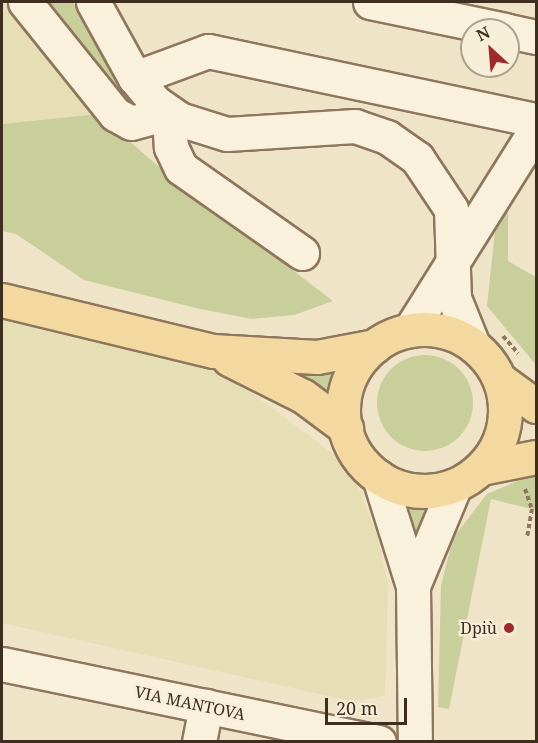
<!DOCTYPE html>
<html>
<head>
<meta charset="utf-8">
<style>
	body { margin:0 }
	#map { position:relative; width:538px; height:743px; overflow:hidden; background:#f0e4c8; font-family:"Noto Serif",serif }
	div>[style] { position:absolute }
	.farmland>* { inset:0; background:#e6deb5 }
	.green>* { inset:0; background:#c9cf9b }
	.round { border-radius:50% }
	.path>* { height:4px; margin-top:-2px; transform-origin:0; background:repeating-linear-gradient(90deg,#8d765c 0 4.5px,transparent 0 7.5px) }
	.roads { filter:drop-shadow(2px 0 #8d765c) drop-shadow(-2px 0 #8d765c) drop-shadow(0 2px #8d765c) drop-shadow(0 -2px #8d765c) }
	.minor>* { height:33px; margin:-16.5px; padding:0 16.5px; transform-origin:16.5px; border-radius:16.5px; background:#faf1dc }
	.major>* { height:33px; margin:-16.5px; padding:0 16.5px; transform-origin:16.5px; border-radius:16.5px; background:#f3d9a0 }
	.major>.ring { margin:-16.5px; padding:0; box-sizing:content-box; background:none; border:33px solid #f3d9a0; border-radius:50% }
	.dots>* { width:16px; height:16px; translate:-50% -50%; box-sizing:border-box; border:3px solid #f7eed8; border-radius:50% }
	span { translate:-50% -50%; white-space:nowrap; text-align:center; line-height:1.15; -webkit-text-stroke:4.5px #f7eed8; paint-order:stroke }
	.poi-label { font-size:16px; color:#3d2e20 }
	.right { translate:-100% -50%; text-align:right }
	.street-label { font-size:16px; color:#3d2e20 }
	.frame { position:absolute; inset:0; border:3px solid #3d2e20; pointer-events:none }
	.north { position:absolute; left:460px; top:18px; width:60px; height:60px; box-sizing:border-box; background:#f7eed8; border:2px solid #ada18e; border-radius:50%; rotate:334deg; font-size:16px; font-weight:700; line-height:24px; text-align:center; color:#3d2e20 }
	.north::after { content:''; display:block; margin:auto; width:21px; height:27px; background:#9e2a2b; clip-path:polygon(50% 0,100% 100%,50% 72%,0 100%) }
	.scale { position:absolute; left:325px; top:698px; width:82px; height:27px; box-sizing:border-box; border:3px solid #3d2e20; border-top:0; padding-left:8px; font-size:18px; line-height:21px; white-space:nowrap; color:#3d2e20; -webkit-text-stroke:4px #f7eed8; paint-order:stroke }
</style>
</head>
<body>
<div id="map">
	<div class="farmland">
		<div style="clip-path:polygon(2px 2px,9px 2px,98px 114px,2px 124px)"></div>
		<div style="clip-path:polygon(2px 316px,185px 358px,243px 386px,332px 453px,356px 482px,376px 531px,388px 583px,385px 696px,351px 701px,2px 623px)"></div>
	</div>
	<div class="green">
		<div style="clip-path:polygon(44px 2px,73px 2px,121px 88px,117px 90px)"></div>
		<div style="clip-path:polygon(98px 114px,172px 178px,333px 301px,294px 315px,252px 319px,200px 309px,84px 280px,16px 234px,2px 231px,2px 124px)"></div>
		<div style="clip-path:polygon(508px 206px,508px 261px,536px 277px,536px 365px,487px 306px,496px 221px)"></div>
		<div class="round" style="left:377px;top:355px;width:96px;height:96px"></div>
		<div style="clip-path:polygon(291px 365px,341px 365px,331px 397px,288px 373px)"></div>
		<div style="clip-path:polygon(536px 473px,536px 510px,491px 499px,449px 709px,438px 707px,441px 585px,453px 538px,487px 494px)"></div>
		<div style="clip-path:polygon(407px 496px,435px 499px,422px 531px,414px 530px)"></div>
	</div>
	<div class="path">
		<div style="left:503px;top:336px;width:23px;rotate:49deg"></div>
		<div style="left:525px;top:489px;width:21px;rotate:71deg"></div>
		<div style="left:532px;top:509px;width:28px;rotate:100deg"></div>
	</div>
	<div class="roads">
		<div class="minor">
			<div style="left:25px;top:2px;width:144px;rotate:51.2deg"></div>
			<div style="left:115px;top:114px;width:18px;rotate:29deg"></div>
			<div style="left:131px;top:123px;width:39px;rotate:-15deg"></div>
			<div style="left:169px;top:113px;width:34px;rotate:87deg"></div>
			<div style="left:171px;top:147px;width:23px;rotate:65deg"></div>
			<div style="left:181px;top:168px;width:148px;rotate:35.1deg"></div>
			<div style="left:93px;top:2px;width:87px;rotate:61.1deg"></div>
			<div style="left:135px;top:78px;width:31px;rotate:50deg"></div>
			<div style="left:155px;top:102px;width:29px;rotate:35deg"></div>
			<div style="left:179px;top:119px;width:50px;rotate:17.4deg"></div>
			<div style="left:227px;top:134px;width:128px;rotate:-3.6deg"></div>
			<div style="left:355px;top:126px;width:34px;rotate:19deg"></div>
			<div style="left:387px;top:137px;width:37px;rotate:35deg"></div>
			<div style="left:417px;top:158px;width:61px;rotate:56.3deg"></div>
			<div style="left:451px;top:209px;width:89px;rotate:88.1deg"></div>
			<div style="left:454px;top:298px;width:51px;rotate:68deg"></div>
			<div style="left:370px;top:2px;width:138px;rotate:11.7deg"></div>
			<div style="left:508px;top:31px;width:29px;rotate:12deg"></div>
			<div style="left:135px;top:78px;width:78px;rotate:-20.3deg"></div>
			<div style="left:208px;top:51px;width:335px;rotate:11.9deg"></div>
			<div style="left:410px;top:330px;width:237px;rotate:-57.9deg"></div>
			<div style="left:379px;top:477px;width:114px;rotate:72.7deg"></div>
			<div style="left:413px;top:586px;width:156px;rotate:89.3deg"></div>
			<div style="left:413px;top:586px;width:109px;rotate:-67.4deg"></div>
			<div style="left:2px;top:664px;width:385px;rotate:11.7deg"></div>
			<div style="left:199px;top:742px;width:37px;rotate:-79deg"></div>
		</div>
		<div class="major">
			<div style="left:2px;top:300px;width:217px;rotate:13.6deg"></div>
			<div style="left:213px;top:351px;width:104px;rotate:3.3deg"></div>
			<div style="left:317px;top:357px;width:59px;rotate:-10.7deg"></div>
			<div class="ring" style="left:343px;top:329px;width:129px;height:129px"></div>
			<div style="left:229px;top:359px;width:83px;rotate:26.6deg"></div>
			<div style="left:303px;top:396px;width:54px;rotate:36.7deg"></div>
			<div style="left:499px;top:379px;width:46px;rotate:36.1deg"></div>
			<div style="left:481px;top:468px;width:56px;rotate:-11.3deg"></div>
		</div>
	</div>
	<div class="dots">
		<div style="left:509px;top:628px;background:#9e2a2b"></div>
	</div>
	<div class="poi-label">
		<span class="right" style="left:497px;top:628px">Dpiù</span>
	</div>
	<div class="street-label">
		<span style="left:190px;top:703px;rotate:12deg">VIA MANTOVA</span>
	</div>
	<div class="frame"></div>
	<div class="north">N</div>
	<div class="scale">20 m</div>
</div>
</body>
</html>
